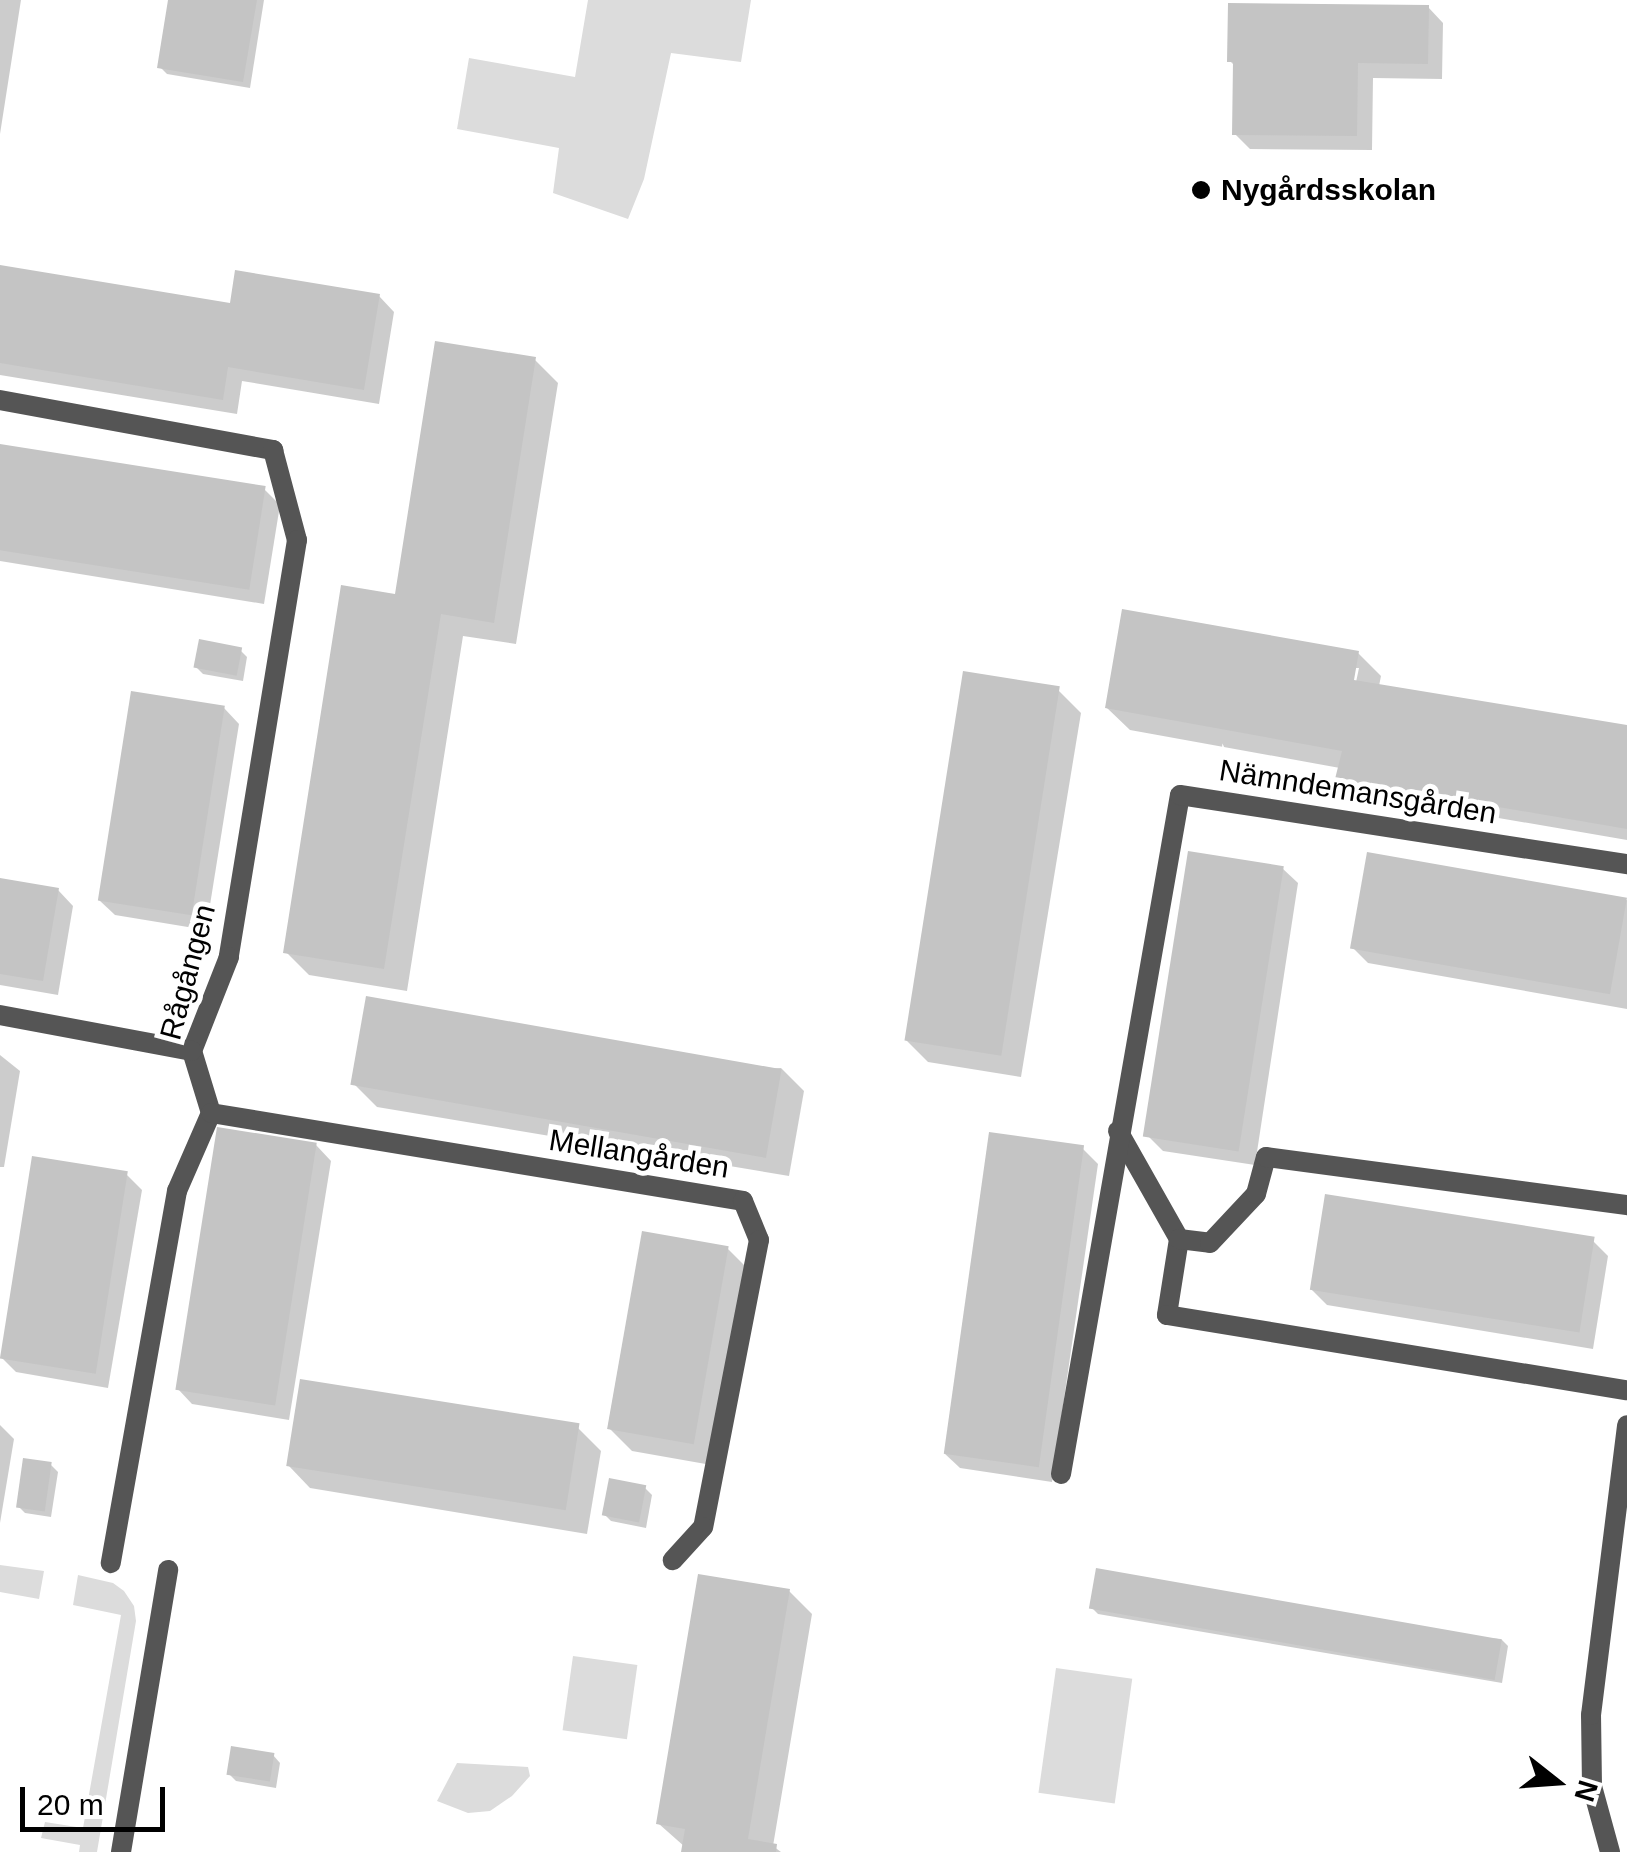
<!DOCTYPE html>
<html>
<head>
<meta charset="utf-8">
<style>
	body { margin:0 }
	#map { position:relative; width:1627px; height:1852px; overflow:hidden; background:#fff; font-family:Helvetica,sans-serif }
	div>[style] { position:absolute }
	.green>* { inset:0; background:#dcdcdc; transform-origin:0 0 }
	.shadow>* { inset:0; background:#0003 }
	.building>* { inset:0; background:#c4c4c4; transform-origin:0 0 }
	.minor>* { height:20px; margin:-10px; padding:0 10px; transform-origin:10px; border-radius:10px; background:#555 }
	.dots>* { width:28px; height:28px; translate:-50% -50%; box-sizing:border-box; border:5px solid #fff; border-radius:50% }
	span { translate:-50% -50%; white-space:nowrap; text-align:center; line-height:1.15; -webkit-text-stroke:10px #fff; paint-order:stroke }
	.poi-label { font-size:30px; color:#000; font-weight:700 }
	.left { translate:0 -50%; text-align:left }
	.street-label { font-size:30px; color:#000 }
	.north { position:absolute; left:1507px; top:1732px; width:100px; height:100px; -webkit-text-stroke:8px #fff; paint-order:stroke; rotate:107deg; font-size:28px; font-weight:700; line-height:40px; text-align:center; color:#000 }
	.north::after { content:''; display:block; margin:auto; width:35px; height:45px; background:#000; clip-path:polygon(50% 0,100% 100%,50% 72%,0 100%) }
	.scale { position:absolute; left:20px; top:1787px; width:145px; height:45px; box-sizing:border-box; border:5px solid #000; border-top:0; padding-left:12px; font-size:30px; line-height:35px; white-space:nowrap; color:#000; -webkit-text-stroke:8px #fff; paint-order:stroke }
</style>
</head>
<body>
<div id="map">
	<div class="green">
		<div style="clip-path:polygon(588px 0,751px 0,741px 62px,671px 53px,644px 179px,628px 219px,553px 193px,559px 148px,457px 129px,469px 58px,575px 77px)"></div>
		<div style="clip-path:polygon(0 1565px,44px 1571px,39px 1599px,0 1592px)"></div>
		<div style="clip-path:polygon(78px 1575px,113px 1583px,124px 1591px,134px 1606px,136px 1621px,97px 1852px,79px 1852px,80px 1845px,41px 1838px,45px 1822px,83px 1828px,121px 1615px,73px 1605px)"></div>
		<div style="left:573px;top:1656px;width:65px;height:75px;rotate:8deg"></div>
		<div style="left:1056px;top:1668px;width:77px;height:126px;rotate:8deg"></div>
		<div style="clip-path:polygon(457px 1763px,528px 1767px,530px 1776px,512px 1796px,490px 1811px,468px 1813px,437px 1801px)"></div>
	</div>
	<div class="shadow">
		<div style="clip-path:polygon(0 0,21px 0,0 134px)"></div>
		<div style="clip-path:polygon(171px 0,264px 0,250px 88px,167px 74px,160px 67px)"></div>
		<div style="clip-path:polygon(1428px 7px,1443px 23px,1442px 79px,1373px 78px,1372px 150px,1250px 149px,1235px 134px,1236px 67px,1230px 61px)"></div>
		<div style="clip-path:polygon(0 268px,232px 306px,379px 296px,394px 312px,379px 404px,242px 381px,237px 414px,0 375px)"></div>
		<div style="clip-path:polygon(535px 360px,558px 383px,516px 644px,463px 636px,407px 991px,309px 975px,286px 952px,397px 597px)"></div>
		<div style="clip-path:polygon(0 447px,265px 490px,280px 505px,264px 604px,0 561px)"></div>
		<div style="clip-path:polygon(240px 650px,247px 657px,243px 681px,203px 674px,196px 667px)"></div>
		<div style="clip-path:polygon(evenodd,1358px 653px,1381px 676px,1379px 686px,1627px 727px,1627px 840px,1353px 793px,1338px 778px,1340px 768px,1130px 730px,1107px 708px,1358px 653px,1354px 668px,1359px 668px,1356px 682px,1351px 682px,1354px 668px)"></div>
		<div style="clip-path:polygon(1058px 690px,1081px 713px,1021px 1077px,928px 1062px,905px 1039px)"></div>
		<div style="clip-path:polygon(224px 708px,239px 724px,206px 930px,115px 915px,99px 900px)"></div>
		<div style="clip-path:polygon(1282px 868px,1298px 883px,1255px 1165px,1163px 1151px,1148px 1136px)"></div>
		<div style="clip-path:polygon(0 880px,58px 890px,73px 906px,58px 995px,0 985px)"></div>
		<div style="clip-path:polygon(1627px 900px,1627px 1009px,1368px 963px,1353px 948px)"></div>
		<div style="clip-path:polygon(0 1055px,20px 1071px,4px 1167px,0 1167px)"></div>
		<div style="clip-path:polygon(781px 1068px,804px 1091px,789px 1176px,377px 1107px,354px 1084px)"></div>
		<div style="clip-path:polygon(316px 1145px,331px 1161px,289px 1420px,192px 1404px,177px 1388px)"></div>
		<div style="clip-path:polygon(1083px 1149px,1098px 1164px,1052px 1482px,960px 1468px,944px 1453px)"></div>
		<div style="clip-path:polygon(126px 1174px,142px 1190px,108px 1388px,16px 1372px,1px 1357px)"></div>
		<div style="clip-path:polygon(1593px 1241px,1608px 1256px,1593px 1349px,1327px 1305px,1312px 1290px)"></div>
		<div style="clip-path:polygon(728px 1249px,751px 1272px,717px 1466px,632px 1451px,609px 1428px)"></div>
		<div style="clip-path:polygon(0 1425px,14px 1439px,0 1523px)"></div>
		<div style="clip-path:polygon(578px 1428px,601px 1451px,587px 1534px,310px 1488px,288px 1465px)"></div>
		<div style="clip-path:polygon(51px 1465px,58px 1472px,51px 1517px,25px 1513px,18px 1506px)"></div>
		<div style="clip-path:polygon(645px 1488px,652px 1495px,646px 1528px,611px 1521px,604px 1514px)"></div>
		<div style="clip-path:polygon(789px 1591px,812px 1614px,773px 1846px,781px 1852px,684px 1852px,685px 1847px,659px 1824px)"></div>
		<div style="clip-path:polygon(1091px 1607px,1501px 1639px,1508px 1646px,1502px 1683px,1098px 1614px)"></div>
		<div style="clip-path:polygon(273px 1755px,280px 1763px,276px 1788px,236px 1781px,229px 1774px)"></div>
	</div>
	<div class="building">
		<div style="clip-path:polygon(168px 0,257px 0,243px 82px,157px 68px)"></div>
		<div style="clip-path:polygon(1228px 3px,1429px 5px,1428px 64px,1358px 63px,1357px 136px,1232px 135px,1233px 62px,1227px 62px)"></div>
		<div style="clip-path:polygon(0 265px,230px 303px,235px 270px,380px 294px,364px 390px,228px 367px,223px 400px,0 363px)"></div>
		<div style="clip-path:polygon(435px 341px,536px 357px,494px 623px,441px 614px,384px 969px,283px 953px,341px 585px,395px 594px)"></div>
		<div style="left:0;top:444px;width:269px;height:105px;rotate:9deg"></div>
		<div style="clip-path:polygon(1122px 609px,1359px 651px,1354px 680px,1627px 725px,1627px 829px,1335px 779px,1342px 751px,1105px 708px)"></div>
		<div style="left:199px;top:639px;width:44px;height:29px;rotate:11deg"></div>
		<div style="left:963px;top:671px;width:98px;height:374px;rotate:9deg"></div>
		<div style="left:131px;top:691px;width:95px;height:212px;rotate:9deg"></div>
		<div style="left:1188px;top:851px;width:97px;height:289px;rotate:9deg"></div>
		<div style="left:1367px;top:852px;width:264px;height:98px;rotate:10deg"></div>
		<div style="clip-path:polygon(0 878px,59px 888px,43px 981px,0 974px)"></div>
		<div style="left:366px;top:996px;width:422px;height:90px;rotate:10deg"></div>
		<div style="left:217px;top:1127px;width:101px;height:266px;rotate:9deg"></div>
		<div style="left:989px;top:1132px;width:96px;height:325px;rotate:8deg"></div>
		<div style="left:32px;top:1156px;width:97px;height:205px;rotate:9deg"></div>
		<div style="left:1325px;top:1194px;width:273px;height:97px;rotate:9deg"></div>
		<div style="left:642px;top:1231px;width:88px;height:201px;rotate:10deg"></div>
		<div style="left:300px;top:1379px;width:283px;height:88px;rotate:9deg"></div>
		<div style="left:23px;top:1458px;width:29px;height:50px;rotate:8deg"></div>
		<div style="left:609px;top:1478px;width:38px;height:38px;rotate:11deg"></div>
		<div style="left:1096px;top:1568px;width:412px;height:41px;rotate:10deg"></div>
		<div style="clip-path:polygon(698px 1574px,790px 1589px,748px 1839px,777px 1844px,776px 1852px,681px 1852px,685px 1829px,656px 1824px)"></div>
		<div style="left:231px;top:1746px;width:44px;height:29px;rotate:9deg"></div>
	</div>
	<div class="minor">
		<div style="left:0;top:400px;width:278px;rotate:10.4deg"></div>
		<div style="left:273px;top:450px;width:93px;rotate:75.1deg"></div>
		<div style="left:297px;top:540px;width:423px;rotate:99.3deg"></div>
		<div style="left:229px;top:957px;width:101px;rotate:111.5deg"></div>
		<div style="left:192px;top:1051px;width:65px;rotate:73deg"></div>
		<div style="left:211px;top:1113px;width:85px;rotate:113.6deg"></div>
		<div style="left:177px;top:1191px;width:378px;rotate:100.1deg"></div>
		<div style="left:0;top:1015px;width:195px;rotate:10.6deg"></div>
		<div style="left:211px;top:1113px;width:539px;rotate:9.39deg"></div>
		<div style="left:743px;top:1201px;width:42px;rotate:67.7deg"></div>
		<div style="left:759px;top:1240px;width:292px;rotate:101deg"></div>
		<div style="left:703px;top:1527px;width:45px;rotate:132.3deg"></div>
		<div style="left:1118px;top:1131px;width:124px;rotate:60.5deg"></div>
		<div style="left:1179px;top:1239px;width:77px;rotate:99deg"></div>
		<div style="left:1167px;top:1315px;width:466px;rotate:9.3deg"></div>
		<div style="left:1179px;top:1239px;width:31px;rotate:7deg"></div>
		<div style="left:1210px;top:1243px;width:67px;rotate:-46.8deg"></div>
		<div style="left:1256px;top:1194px;width:38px;rotate:-75deg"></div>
		<div style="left:1266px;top:1157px;width:364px;rotate:7.6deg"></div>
		<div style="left:1061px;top:1474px;width:689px;rotate:-80.06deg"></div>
		<div style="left:1180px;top:795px;width:452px;rotate:8.8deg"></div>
		<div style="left:121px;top:1852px;width:286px;rotate:-80.5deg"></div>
		<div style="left:1610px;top:1852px;width:68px;rotate:-105.3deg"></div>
		<div style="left:1592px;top:1786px;width:71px;rotate:-90.8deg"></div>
		<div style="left:1591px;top:1715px;width:292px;rotate:-82.9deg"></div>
	</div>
	<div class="dots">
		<div style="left:1201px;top:190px;background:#000"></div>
	</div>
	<div class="poi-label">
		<span class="left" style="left:1221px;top:190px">Nygårdsskolan</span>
	</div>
	<div class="street-label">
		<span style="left:1358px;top:792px;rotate:9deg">Nämndemansgården</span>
		<span style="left:188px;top:972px;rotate:-75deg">Rågången</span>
		<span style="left:639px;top:1154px;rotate:9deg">Mellangården</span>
	</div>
	<div class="north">N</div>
	<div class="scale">20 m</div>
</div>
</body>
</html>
